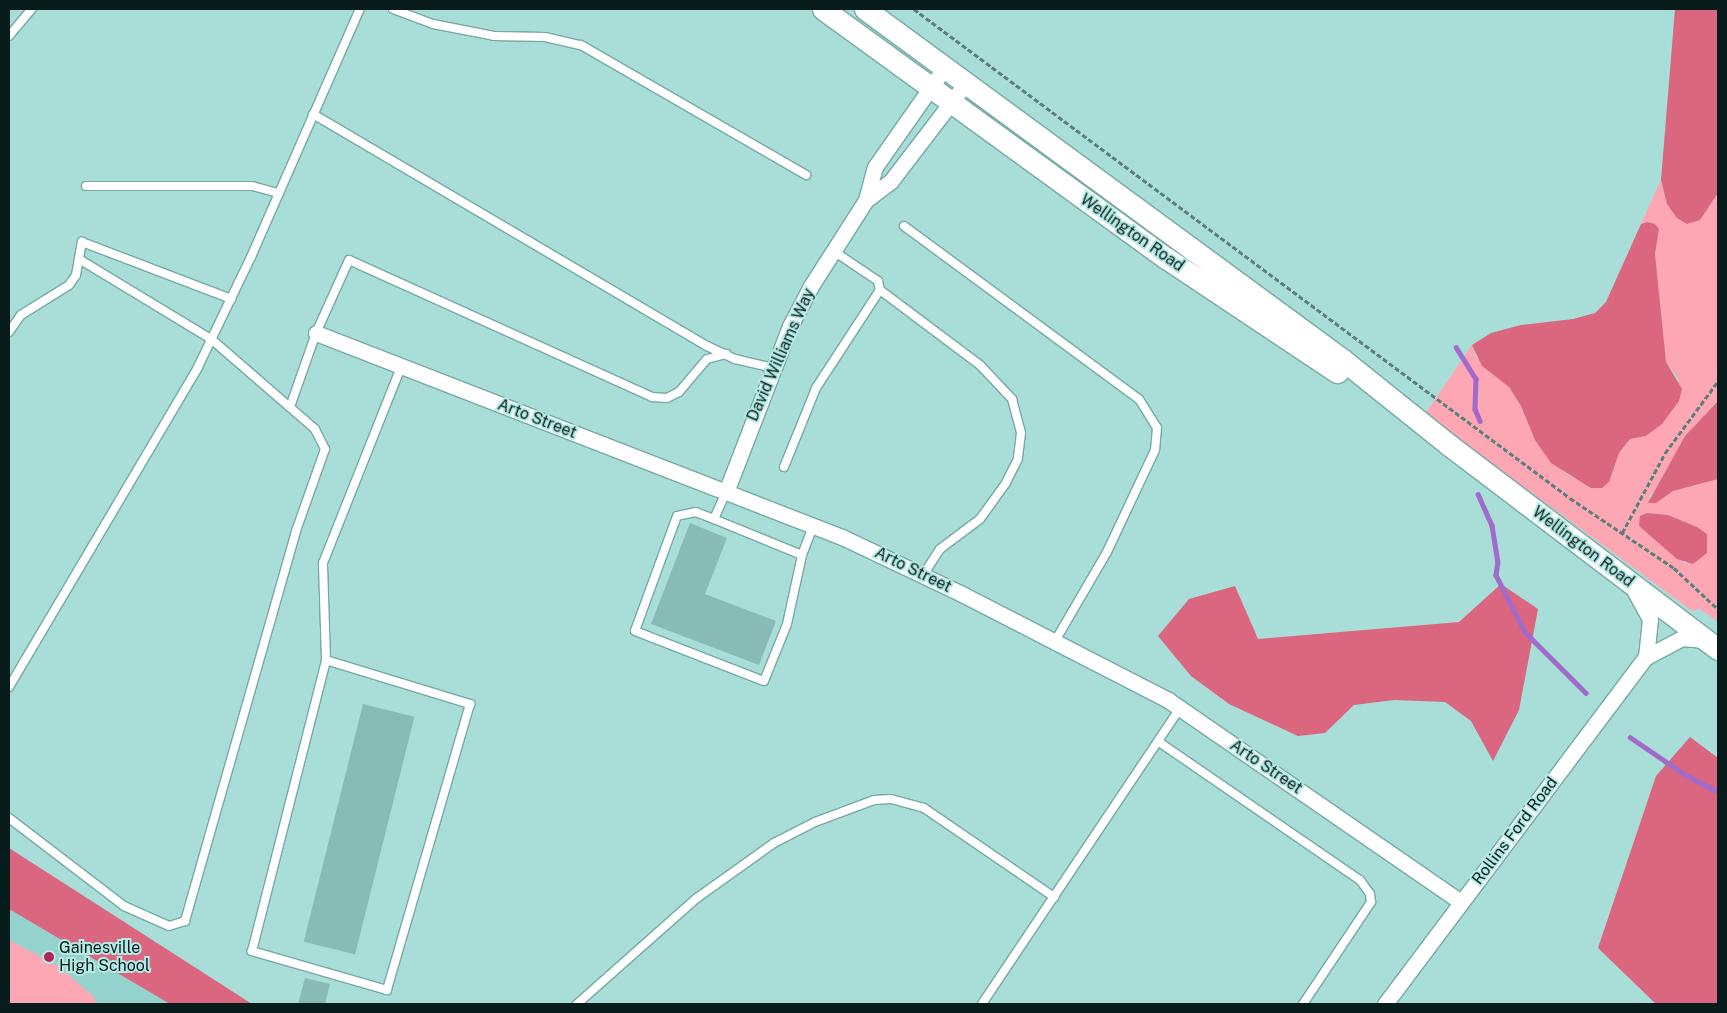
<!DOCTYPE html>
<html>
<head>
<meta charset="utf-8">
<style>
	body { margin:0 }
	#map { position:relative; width:1727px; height:1013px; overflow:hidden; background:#a9ddd8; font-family:"Public Sans",sans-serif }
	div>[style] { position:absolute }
	.built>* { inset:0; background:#94d3cd }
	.green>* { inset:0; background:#fda7b5 }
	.forest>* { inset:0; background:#da667f }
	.stream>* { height:4.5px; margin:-2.25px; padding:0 2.25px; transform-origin:2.25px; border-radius:2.25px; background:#a06bca }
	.building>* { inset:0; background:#88bbb6; transform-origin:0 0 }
	.path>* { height:2.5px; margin-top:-1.25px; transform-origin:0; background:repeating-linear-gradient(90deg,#5a7f7c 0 5px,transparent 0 7.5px) }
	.roads { filter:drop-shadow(1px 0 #76a9a4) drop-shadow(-1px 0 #76a9a4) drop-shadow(0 1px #76a9a4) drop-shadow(0 -1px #76a9a4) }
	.lane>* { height:8px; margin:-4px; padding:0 4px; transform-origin:4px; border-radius:4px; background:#fff }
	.street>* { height:15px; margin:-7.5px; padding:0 7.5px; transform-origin:7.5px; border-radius:7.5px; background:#fff }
	.secondary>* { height:21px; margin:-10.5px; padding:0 10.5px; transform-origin:10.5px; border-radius:10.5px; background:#fff }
	.dots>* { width:14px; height:14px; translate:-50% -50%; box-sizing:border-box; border:2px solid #b6eae5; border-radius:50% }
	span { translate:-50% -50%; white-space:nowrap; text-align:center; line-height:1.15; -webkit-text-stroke:4px #b6eae5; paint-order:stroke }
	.street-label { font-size:16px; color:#081d1b }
	.poi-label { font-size:16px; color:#081d1b }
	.left { translate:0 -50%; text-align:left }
	.frame { position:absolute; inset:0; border:10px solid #081d1b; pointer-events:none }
</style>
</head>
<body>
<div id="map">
	<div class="built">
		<div style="clip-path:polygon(9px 909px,170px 1004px,9px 1004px)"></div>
	</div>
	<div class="green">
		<div style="clip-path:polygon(evenodd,1661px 180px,1667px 204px,1700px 220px,1718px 193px,1718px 401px,1685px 436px,1660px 486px,1648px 498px,1718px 479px,1718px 622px,1700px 609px,1692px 611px,1425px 414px,1472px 345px,1476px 357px,1509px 387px,1521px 406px,1535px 440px,1568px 475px,1581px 481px,1609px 482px,1619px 453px,1630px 439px,1646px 436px,1679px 380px,1666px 362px,1664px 349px,1655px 254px,1659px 229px,1647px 222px,1641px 224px,1661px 180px,1647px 513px,1668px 515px,1697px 527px,1686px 564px,1639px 526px,1647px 513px)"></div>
		<div style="clip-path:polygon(9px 940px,58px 966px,92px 995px,98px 1004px,9px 1004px)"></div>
	</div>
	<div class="forest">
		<div style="clip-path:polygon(1675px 9px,1718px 9px,1718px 193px,1700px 220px,1687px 224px,1677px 218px,1667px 204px,1661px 180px)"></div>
		<div style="clip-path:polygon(1647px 222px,1655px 224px,1659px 229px,1655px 254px,1666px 362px,1682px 389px,1679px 401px,1662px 424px,1646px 436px,1630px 439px,1619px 453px,1609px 482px,1602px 488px,1591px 488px,1551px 463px,1535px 440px,1521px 406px,1509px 387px,1482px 366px,1472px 345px,1491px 333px,1521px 325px,1573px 319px,1595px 313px,1606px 302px,1641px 224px)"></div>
		<div style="clip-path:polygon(1718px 401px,1718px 479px,1673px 491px,1656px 503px,1648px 503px,1685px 436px)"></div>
		<div style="clip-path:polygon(1647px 513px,1668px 515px,1697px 527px,1707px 534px,1707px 553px,1693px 564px,1677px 559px,1639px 526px,1640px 516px)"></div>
		<div style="clip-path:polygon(1501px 584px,1538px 609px,1519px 710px,1493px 761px,1471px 721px,1445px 702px,1394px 700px,1354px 705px,1325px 733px,1298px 736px,1229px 704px,1191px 676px,1158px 636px,1189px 599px,1235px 586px,1258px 639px,1459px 622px)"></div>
		<div style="clip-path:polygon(1690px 737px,1718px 758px,1718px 1004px,1656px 1004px,1598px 948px,1656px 776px)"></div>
		<div style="clip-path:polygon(9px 848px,252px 1004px,170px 1004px,9px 909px)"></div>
	</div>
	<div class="stream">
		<div style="left:1456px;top:347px;width:38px;rotate:58deg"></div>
		<div style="left:1476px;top:379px;width:30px;rotate:92deg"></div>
		<div style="left:1475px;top:409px;width:13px;rotate:67deg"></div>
		<div style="left:1478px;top:494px;width:34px;rotate:66deg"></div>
		<div style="left:1492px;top:525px;width:36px;rotate:81deg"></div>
		<div style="left:1498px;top:561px;width:14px;rotate:98deg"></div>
		<div style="left:1496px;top:575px;width:64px;rotate:63deg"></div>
		<div style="left:1525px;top:632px;width:86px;rotate:45deg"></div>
		<div style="left:1630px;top:737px;width:65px;rotate:34.4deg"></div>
		<div style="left:1684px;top:774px;width:38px;rotate:28deg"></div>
	</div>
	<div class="building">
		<div style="clip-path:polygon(690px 523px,727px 538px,705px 594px,776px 621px,759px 665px,651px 624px)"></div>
		<div style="left:363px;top:704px;width:53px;height:245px;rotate:14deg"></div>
		<div style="clip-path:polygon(305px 978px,330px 984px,325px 1004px,298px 1004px)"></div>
	</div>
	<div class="path">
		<div style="left:914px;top:9px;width:818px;rotate:36.7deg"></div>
		<div style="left:1570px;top:498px;width:125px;rotate:33.9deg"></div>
		<div style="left:1674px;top:568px;width:60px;rotate:43deg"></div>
		<div style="left:1622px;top:533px;width:91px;rotate:-61.7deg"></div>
		<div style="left:1665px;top:453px;width:89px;rotate:-53.6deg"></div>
	</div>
	<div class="roads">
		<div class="lane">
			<div style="left:393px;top:9px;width:43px;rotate:20.6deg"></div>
			<div style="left:433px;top:24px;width:62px;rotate:11.1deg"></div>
			<div style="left:494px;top:36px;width:51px;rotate:1.1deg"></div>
			<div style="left:545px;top:37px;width:37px;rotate:13deg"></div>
			<div style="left:581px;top:45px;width:260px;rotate:30deg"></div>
			<div style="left:9px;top:36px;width:35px;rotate:-50deg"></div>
			<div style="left:313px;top:114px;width:457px;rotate:30.5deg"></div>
			<div style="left:707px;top:346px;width:31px;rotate:25deg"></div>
			<div style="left:735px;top:359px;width:39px;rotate:13deg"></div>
			<div style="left:86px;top:186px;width:166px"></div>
			<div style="left:252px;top:186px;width:28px;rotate:15deg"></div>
			<div style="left:904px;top:226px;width:292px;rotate:36.4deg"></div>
			<div style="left:1139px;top:399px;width:34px;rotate:58deg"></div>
			<div style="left:1157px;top:428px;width:22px;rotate:95deg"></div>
			<div style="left:1155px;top:450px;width:113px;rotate:115.2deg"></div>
			<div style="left:1107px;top:552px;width:103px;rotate:120.3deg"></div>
			<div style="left:880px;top:290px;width:125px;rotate:36.9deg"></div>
			<div style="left:980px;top:365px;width:47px;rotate:46.7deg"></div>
			<div style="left:1012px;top:399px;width:35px;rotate:75deg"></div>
			<div style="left:1021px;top:433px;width:26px;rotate:97deg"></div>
			<div style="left:1018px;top:459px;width:27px;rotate:117deg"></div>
			<div style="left:1006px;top:483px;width:44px;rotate:125.8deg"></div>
			<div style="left:980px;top:519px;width:50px;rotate:143.1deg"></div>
			<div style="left:940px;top:549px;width:31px;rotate:123deg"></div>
			<div style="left:9px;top:332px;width:21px;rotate:-55deg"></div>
			<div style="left:21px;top:315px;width:57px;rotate:-32deg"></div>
			<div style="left:69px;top:285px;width:12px;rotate:-55deg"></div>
			<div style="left:76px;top:275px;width:34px;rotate:-80deg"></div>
			<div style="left:82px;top:242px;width:160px;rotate:20.9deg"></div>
			<div style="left:290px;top:407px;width:78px;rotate:-70.6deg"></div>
			<div style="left:316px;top:333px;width:80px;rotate:-65.7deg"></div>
			<div style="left:349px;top:260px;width:333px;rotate:24.3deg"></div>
			<div style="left:652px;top:397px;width:15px;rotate:4deg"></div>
			<div style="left:667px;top:398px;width:13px;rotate:-27deg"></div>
			<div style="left:679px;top:392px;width:43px;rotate:-49.7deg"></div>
			<div style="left:707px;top:359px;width:20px;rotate:-15deg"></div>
			<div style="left:784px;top:467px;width:85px;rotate:-67.9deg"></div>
			<div style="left:816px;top:388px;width:117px;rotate:-56.9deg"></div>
			<div style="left:880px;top:290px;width:9px;rotate:-103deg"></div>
			<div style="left:878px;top:281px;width:55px;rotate:-146deg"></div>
			<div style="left:714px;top:519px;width:19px;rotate:-159deg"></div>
			<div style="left:696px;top:512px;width:19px;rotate:168deg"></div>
			<div style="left:677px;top:516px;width:122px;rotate:110.1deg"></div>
			<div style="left:635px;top:631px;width:138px;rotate:21.2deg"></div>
			<div style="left:764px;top:681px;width:61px;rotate:-68deg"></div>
			<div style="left:787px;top:624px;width:71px;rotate:-77.7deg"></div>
			<div style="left:802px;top:555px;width:95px;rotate:-157.8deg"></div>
			<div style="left:714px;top:519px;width:30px;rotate:-66deg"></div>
			<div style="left:802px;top:555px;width:31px;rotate:-69deg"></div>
			<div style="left:326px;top:660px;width:151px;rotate:17deg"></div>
			<div style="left:470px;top:704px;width:298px;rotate:106.2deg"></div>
			<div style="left:387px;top:990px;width:141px;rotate:-163.9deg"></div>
			<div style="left:252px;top:951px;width:300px;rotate:-75.7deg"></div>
			<div style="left:326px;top:660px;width:97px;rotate:-91.8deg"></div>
			<div style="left:323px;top:563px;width:211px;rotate:-68.3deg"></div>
			<div style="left:9px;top:687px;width:372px;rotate:-59.4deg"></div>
			<div style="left:198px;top:367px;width:122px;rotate:-64.3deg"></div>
			<div style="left:251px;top:257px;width:271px;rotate:-66.3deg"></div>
			<div style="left:1159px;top:742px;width:244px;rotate:34.5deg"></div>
			<div style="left:1360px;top:880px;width:17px;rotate:54deg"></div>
			<div style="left:1370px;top:894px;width:8px;rotate:83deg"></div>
			<div style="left:1371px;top:902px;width:123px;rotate:123.7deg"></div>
			<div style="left:9px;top:818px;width:145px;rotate:37.4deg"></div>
			<div style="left:124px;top:906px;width:49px;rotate:24deg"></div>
			<div style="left:169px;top:926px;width:17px;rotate:-17deg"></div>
			<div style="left:185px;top:921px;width:405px;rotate:-74.1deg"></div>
			<div style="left:296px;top:531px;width:87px;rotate:-70.5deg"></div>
			<div style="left:325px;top:449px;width:22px;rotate:-117deg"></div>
			<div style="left:315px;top:429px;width:138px;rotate:-139.1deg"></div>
			<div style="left:211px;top:339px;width:154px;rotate:-148.8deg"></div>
			<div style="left:577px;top:1004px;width:160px;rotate:-41.5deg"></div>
			<div style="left:697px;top:898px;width:95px;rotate:-35.5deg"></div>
			<div style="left:774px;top:843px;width:46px;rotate:-27.1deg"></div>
			<div style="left:815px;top:822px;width:63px;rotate:-20.4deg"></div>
			<div style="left:874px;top:800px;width:17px;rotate:-3deg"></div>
			<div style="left:891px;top:799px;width:34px;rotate:15deg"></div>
			<div style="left:924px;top:808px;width:158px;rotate:34.4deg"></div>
			<div style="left:982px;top:1004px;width:356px;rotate:-56.2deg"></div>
		</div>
		<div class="street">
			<div style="left:866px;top:200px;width:34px;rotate:-75deg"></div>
			<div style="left:875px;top:167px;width:122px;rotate:-55deg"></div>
			<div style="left:316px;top:333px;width:564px;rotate:21.2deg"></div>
			<div style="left:842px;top:537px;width:133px;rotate:25.4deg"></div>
			<div style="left:962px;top:594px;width:232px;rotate:27.2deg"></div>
			<div style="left:1168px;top:700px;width:356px;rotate:34.6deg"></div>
			<div style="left:726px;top:492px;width:178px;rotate:-68.9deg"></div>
			<div style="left:790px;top:326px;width:45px;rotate:-62.3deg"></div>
			<div style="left:811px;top:286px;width:102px;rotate:-57.4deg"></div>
			<div style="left:866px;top:200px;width:31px;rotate:-37deg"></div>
			<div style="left:891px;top:181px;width:123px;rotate:-52.6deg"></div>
			<div style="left:1646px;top:657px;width:41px;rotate:-27.8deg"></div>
			<div style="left:1682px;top:638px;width:22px;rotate:5deg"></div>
			<div style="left:1385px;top:1004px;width:434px;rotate:-53.1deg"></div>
			<div style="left:1646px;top:657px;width:38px;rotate:-84deg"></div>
			<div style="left:1650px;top:619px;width:31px;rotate:-119deg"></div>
		</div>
		<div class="secondary">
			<div style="left:823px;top:9px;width:424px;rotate:36deg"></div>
			<div style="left:1166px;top:258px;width:206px;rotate:33.7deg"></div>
			<div style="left:865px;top:9px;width:593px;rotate:36.29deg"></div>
			<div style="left:1343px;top:360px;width:136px;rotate:38.7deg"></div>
			<div style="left:1449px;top:445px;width:338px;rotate:37.2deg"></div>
		</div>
	</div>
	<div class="dots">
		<div style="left:49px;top:957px;background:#b52552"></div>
	</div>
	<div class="street-label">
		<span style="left:1132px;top:233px;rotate:35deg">Wellington Road</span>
		<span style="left:781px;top:355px;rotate:-66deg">David Williams Way</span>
		<span style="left:537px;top:419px;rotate:21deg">Arto Street</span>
		<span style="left:1583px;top:547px;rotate:37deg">Wellington Road</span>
		<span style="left:913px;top:570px;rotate:26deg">Arto Street</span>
		<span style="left:1266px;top:767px;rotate:34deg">Arto Street</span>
		<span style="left:1515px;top:831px;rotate:-53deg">Rollins Ford Road</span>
	</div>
	<div class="poi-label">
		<span class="left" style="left:59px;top:957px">Gainesville<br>High School</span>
	</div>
	<div class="frame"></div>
</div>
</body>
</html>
